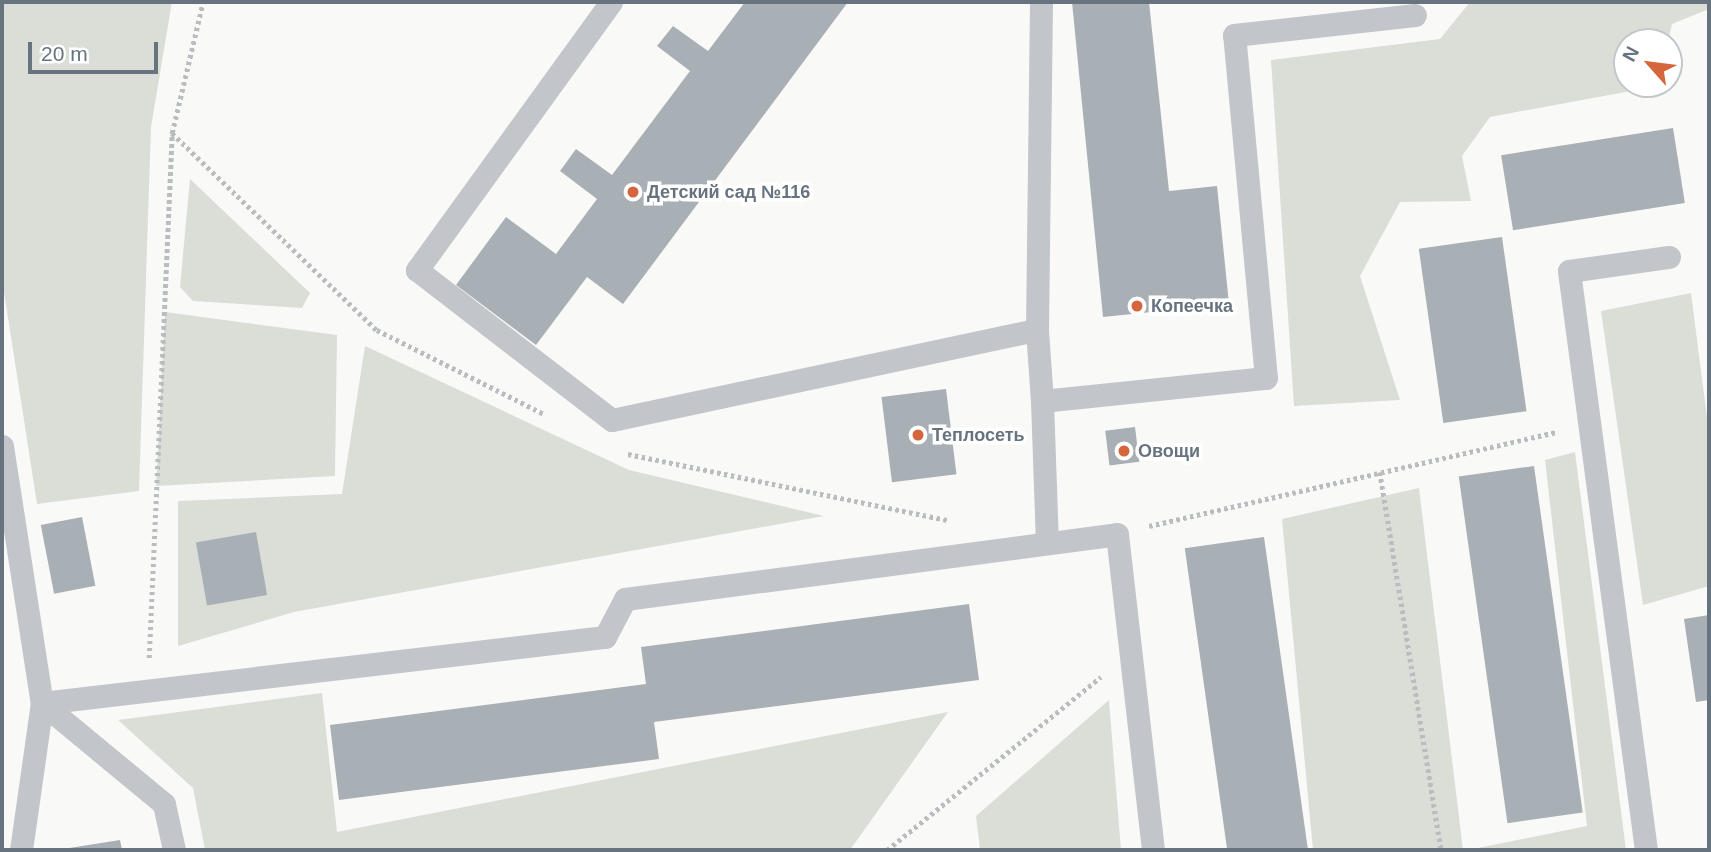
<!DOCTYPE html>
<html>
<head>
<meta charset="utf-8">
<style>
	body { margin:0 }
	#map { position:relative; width:1711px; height:852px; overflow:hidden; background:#f9faf8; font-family:Arial,sans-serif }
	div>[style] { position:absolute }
	.green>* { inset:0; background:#daded7 }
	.building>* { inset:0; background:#a8afb5; transform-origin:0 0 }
	.path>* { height:4.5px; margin-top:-2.25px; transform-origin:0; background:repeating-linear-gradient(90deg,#babdc0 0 3.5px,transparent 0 7px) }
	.lane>* { height:23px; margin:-11.5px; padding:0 11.5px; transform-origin:11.5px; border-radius:11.5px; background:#c2c5c9 }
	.dots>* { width:19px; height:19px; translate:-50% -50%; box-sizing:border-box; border:4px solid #fff; border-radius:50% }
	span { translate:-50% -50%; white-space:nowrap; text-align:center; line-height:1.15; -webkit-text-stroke:7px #fff; paint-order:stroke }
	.poi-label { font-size:18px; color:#677480; font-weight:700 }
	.left { translate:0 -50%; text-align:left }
	.frame { position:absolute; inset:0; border:4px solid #677480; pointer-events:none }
	.north { position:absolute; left:1613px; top:28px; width:70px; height:70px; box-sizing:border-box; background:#fff; border:2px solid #c2c7cc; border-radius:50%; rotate:298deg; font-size:19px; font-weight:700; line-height:28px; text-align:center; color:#677480 }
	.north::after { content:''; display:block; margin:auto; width:24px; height:32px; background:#d4653d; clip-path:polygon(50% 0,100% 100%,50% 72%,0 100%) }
	.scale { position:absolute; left:28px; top:42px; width:130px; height:32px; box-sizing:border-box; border:4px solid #677480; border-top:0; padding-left:9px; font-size:21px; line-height:24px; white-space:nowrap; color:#677480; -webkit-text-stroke:5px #fff; paint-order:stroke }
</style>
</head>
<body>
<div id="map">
	<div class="green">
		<div style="clip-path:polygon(2px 2px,172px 2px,151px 127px,139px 491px,37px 504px,2px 279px)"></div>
		<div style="clip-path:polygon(1470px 2px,1709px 2px,1709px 9px,1672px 24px,1668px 42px,1627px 42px,1627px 84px,1658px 86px,1490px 117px,1462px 156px,1471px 201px,1400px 202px,1360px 276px,1400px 400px,1294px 406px,1271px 60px,1440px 39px)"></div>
		<div style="clip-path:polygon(190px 179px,310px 293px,302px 308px,193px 301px,180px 287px)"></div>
		<div style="clip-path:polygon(1691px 293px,1709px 433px,1709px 586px,1643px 605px,1601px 311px)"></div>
		<div style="clip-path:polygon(165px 312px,337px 335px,335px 476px,156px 486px)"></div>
		<div style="clip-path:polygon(365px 346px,629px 470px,824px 516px,294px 612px,178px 646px,178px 501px,342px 494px)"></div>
		<div style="clip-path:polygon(1575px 452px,1626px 850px,1468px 850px,1587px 826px,1545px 460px)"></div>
		<div style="clip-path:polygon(1419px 488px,1463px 850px,1313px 850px,1282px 519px)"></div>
		<div style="clip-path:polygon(322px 693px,337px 832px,948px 712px,850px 850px,205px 850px,193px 788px,118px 720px)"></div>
		<div style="clip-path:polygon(1109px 700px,1121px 850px,980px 850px,976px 816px)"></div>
	</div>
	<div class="building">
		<div style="clip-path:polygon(745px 2px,848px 2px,623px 304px,587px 277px,536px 345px,456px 285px,506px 217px,556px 254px,597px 199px,560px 171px,576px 149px,612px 175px,690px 71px,657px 46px,673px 26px,708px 51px)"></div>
		<div style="clip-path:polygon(1072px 2px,1149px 2px,1169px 191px,1217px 186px,1229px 304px,1103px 317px)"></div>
		<div style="left:1673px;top:128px;width:76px;height:174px;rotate:81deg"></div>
		<div style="left:1502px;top:237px;width:176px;height:84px;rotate:82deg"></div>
		<div style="left:946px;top:389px;width:86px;height:65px;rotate:83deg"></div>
		<div style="left:1135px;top:427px;width:35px;height:30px;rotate:83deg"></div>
		<div style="left:1534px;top:466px;width:350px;height:76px;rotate:82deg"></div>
		<div style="left:82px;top:517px;width:70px;height:42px;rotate:79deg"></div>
		<div style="left:256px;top:532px;width:64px;height:61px;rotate:80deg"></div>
		<div style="left:1264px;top:537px;width:316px;height:80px;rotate:82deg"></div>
		<div style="clip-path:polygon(969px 604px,979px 680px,654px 722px,659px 759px,339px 800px,330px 725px,646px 684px,641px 647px)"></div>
		<div style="clip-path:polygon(1709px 615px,1709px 700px,1696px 702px,1684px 619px)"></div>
		<div style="clip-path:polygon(120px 840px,122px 850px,63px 850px,63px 849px)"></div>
	</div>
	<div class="path">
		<div style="left:172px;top:133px;width:284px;rotate:43.9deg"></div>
		<div style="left:377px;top:330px;width:187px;rotate:26.7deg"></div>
		<div style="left:628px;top:454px;width:327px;rotate:11.7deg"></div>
		<div style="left:1380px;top:472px;width:383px;rotate:80.8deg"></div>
		<div style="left:1149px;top:526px;width:418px;rotate:-13deg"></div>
		<div style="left:149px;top:658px;width:526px;rotate:-87.49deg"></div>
		<div style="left:172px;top:133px;width:135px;rotate:-76.7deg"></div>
		<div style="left:887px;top:850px;width:275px;rotate:-39deg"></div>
	</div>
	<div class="lane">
		<div style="left:611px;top:2px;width:331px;rotate:125.9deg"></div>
		<div style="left:417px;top:270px;width:246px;rotate:37.6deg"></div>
		<div style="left:612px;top:420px;width:434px;rotate:-12deg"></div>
		<div style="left:1041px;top:2px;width:328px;rotate:90.7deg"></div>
		<div style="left:1037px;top:330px;width:71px;rotate:86deg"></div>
		<div style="left:1042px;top:401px;width:225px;rotate:-5.9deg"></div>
		<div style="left:1266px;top:378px;width:344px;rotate:-95.3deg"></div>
		<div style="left:1234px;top:35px;width:182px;rotate:-6.3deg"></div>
		<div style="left:1042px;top:401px;width:140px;rotate:88deg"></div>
		<div style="left:2px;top:446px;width:260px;rotate:81.2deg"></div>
		<div style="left:42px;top:703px;width:158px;rotate:39.6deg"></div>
		<div style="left:164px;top:804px;width:47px;rotate:77.7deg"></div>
		<div style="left:21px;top:850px;width:148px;rotate:-81.9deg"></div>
		<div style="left:42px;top:703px;width:567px;rotate:-6.69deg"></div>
		<div style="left:605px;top:637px;width:43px;rotate:-62.2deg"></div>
		<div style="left:625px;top:599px;width:496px;rotate:-7.5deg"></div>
		<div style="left:1117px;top:534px;width:318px;rotate:83.5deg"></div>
		<div style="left:1646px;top:850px;width:584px;rotate:-97.58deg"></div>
		<div style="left:1569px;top:271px;width:101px;rotate:-8deg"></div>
	</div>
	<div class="dots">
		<div style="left:633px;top:192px;background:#d4653d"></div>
		<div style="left:1137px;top:306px;background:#d4653d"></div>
		<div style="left:918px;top:435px;background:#d4653d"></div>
		<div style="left:1124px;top:451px;background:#d4653d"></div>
	</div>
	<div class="poi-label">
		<span class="left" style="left:647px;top:192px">Детский сад №116</span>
		<span class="left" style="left:1151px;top:306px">Копеечка</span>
		<span class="left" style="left:932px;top:435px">Теплосеть</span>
		<span class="left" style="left:1138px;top:451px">Овощи</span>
	</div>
	<div class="frame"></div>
	<div class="north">N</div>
	<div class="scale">20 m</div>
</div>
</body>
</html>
